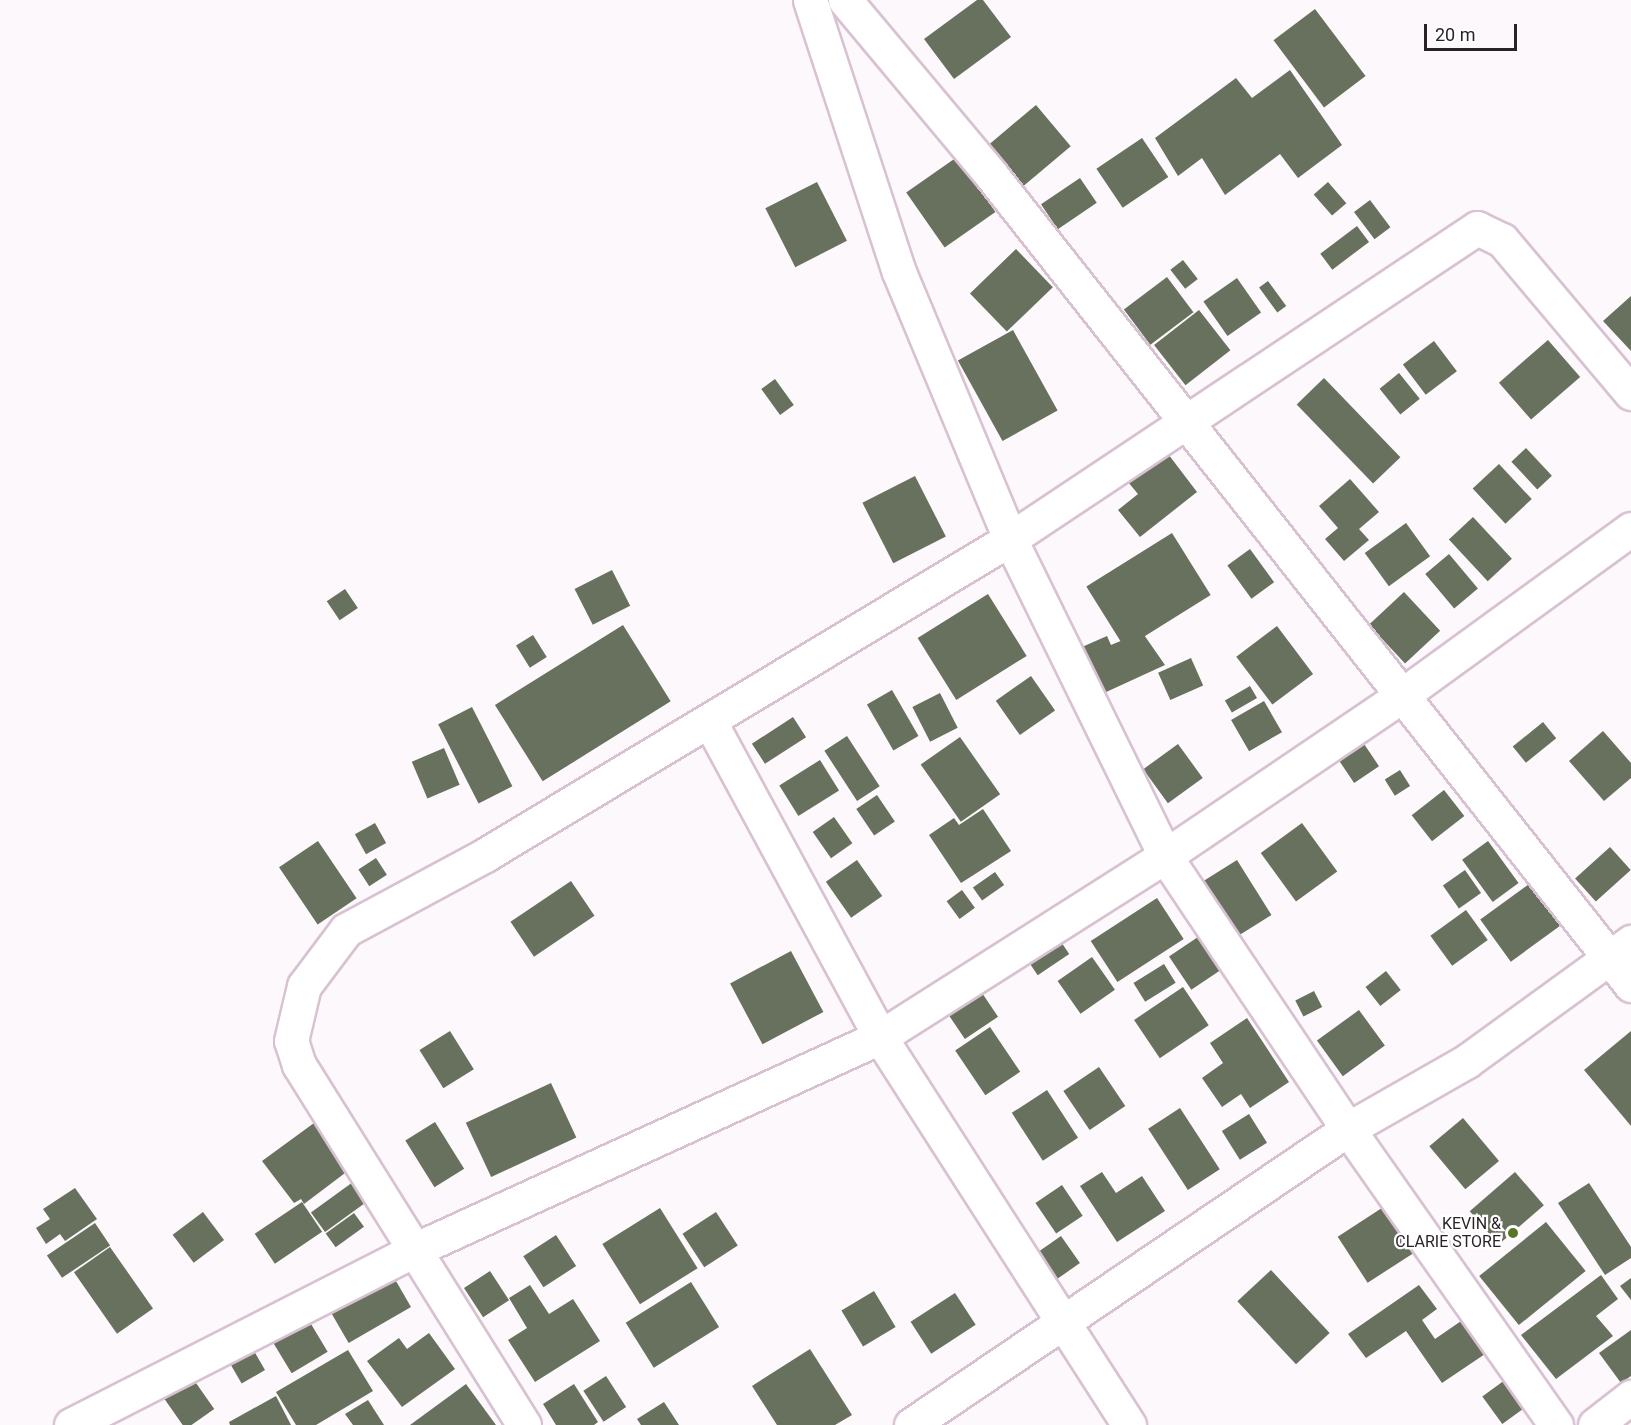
<!DOCTYPE html>
<html>
<head>
<meta charset="utf-8">
<style>
	body { margin:0 }
	#map { position:relative; width:1631px; height:1425px; overflow:hidden; background:#fcf8fb; font-family:Roboto,sans-serif }
	div>[style] { position:absolute }
	.building>* { inset:0; background:#68715d; transform-origin:0 0 }
	.roads { filter:drop-shadow(2px 0 #d8c2d2) drop-shadow(-2px 0 #d8c2d2) drop-shadow(0 2px #d8c2d2) drop-shadow(0 -2px #d8c2d2) }
	.minor>* { height:33px; margin:-16.5px; padding:0 16.5px; transform-origin:16.5px; border-radius:16.5px; background:#fff }
	.dots>* { width:16px; height:16px; translate:-50% -50%; box-sizing:border-box; border:3px solid #fff; border-radius:50% }
	span { translate:-50% -50%; white-space:nowrap; text-align:center; line-height:1.15; -webkit-text-stroke:4.5px #fff; paint-order:stroke }
	.poi-label { font-size:16px; color:#2b2229 }
	.right { translate:-100% -50%; text-align:right }
	.scale { position:absolute; left:1424px; top:24px; width:93px; height:27px; box-sizing:border-box; border:3px solid #2b2229; border-top:0; padding-left:8px; font-size:18px; line-height:21px; white-space:nowrap; color:#2b2229; -webkit-text-stroke:4px #fff; paint-order:stroke }
</style>
</head>
<body>
<div id="map">
	<div class="building">
		<div style="clip-path:polygon(977px 0,983px 0,1011px 37px,954px 79px,924px 39px)"></div>
		<div style="left:1315px;top:9px;width:84px;height:52px;rotate:53deg"></div>
		<div style="clip-path:polygon(1290px 70px,1342px 145px,1298px 178px,1280px 154px,1225px 195px,1202px 158px,1178px 176px,1155px 138px,1236px 78px,1252px 98px)"></div>
		<div style="left:1036px;top:105px;width:54px;height:64px;rotate:50deg"></div>
		<div style="left:1142px;top:138px;width:47px;height:55px;rotate:56deg"></div>
		<div style="left:957px;top:157px;width:67px;height:62px;rotate:55deg"></div>
		<div style="left:1080px;top:178px;width:30px;height:47px;rotate:56deg"></div>
		<div style="left:817px;top:182px;width:66px;height:58px;rotate:63deg"></div>
		<div style="left:1328px;top:182px;width:28px;height:19px;rotate:49deg"></div>
		<div style="left:1370px;top:200px;width:34px;height:20px;rotate:53deg"></div>
		<div style="left:1357px;top:226px;width:20px;height:46px;rotate:53deg"></div>
		<div style="left:1016px;top:249px;width:53px;height:64px;rotate:46deg"></div>
		<div style="left:1183px;top:260px;width:24px;height:16px;rotate:52deg"></div>
		<div style="left:1167px;top:277px;width:44px;height:54px;rotate:53deg"></div>
		<div style="left:1237px;top:278px;width:42px;height:41px;rotate:55deg"></div>
		<div style="left:1268px;top:281px;width:31px;height:11px;rotate:54deg"></div>
		<div style="clip-path:polygon(1631px 296px,1631px 351px,1603px 321px)"></div>
		<div style="left:1199px;top:310px;width:51px;height:57px;rotate:52deg"></div>
		<div style="left:1013px;top:330px;width:92px;height:63px;rotate:61deg"></div>
		<div style="left:1548px;top:340px;width:49px;height:65px;rotate:49deg"></div>
		<div style="left:1434px;top:341px;width:38px;height:39px;rotate:53deg"></div>
		<div style="left:1399px;top:373px;width:33px;height:25px;rotate:51deg"></div>
		<div style="left:1324px;top:378px;width:110px;height:38px;rotate:46deg"></div>
		<div style="left:775px;top:379px;width:32px;height:17px;rotate:54deg"></div>
		<div style="clip-path:polygon(1162px 446px,1197px 492px,1140px 537px,1118px 510px,1138px 494px,1123px 476px)"></div>
		<div style="left:1526px;top:448px;width:38px;height:20px;rotate:47deg"></div>
		<div style="left:1499px;top:464px;width:48px;height:36px;rotate:47deg"></div>
		<div style="left:915px;top:476px;width:68px;height:59px;rotate:63deg"></div>
		<div style="clip-path:polygon(1350px 479px,1379px 512px,1359px 529px,1369px 540px,1344px 561px,1325px 539px,1338px 528px,1319px 506px)"></div>
		<div style="left:1473px;top:517px;width:57px;height:33px;rotate:47deg"></div>
		<div style="left:1406px;top:523px;width:41px;height:51px;rotate:54deg"></div>
		<div style="left:1172px;top:533px;width:73px;height:101px;rotate:58deg"></div>
		<div style="left:1250px;top:549px;width:41px;height:28px;rotate:54deg"></div>
		<div style="left:1449px;top:554px;width:45px;height:31px;rotate:50deg"></div>
		<div style="left:612px;top:570px;width:40px;height:42px;rotate:63deg"></div>
		<div style="left:345px;top:589px;width:23px;height:22px;rotate:56deg"></div>
		<div style="left:1404px;top:592px;width:53px;height:48px;rotate:47deg"></div>
		<div style="left:988px;top:594px;width:73px;height:83px;rotate:58deg"></div>
		<div style="left:623px;top:625px;width:90px;height:151px;rotate:58deg"></div>
		<div style="left:1277px;top:626px;width:60px;height:51px;rotate:53deg"></div>
		<div style="clip-path:polygon(1142px 632px,1165px 665px,1104px 693px,1082px 647px,1107px 636px,1111px 645px)"></div>
		<div style="left:533px;top:635px;width:26px;height:20px;rotate:58deg"></div>
		<div style="left:1191px;top:658px;width:30px;height:36px;rotate:66deg"></div>
		<div style="left:1031px;top:676px;width:42px;height:43px;rotate:55deg"></div>
		<div style="left:1250px;top:686px;width:14px;height:29px;rotate:60deg"></div>
		<div style="left:892px;top:690px;width:53px;height:29px;rotate:60deg"></div>
		<div style="left:940px;top:693px;width:39px;height:31px;rotate:63deg"></div>
		<div style="left:1264px;top:701px;width:36px;height:38px;rotate:60deg"></div>
		<div style="left:472px;top:707px;width:89px;height:38px;rotate:63deg"></div>
		<div style="left:793px;top:717px;width:24px;height:49px;rotate:57deg"></div>
		<div style="left:1543px;top:722px;width:21px;height:39px;rotate:51deg"></div>
		<div style="clip-path:polygon(1603px 731px,1631px 763px,1631px 778px,1604px 801px,1569px 761px)"></div>
		<div style="left:847px;top:736px;width:60px;height:27px;rotate:57deg"></div>
		<div style="left:960px;top:737px;width:70px;height:48px;rotate:55deg"></div>
		<div style="left:1360px;top:738px;width:34px;height:30px;rotate:56deg"></div>
		<div style="left:1178px;top:744px;width:42px;height:43px;rotate:54deg"></div>
		<div style="left:444px;top:748px;width:40px;height:35px;rotate:67deg"></div>
		<div style="left:820px;top:760px;width:36px;height:48px;rotate:58deg"></div>
		<div style="left:1400px;top:770px;width:19px;height:18px;rotate:58deg"></div>
		<div style="left:1444px;top:790px;width:33px;height:41px;rotate:52deg"></div>
		<div style="left:877px;top:795px;width:32px;height:25px;rotate:56deg"></div>
		<div style="clip-path:polygon(983px 809px,1011px 851px,961px 883px,929px 835px,954px 818px,959px 825px)"></div>
		<div style="left:834px;top:817px;width:32px;height:26px;rotate:55deg"></div>
		<div style="left:375px;top:823px;width:23px;height:23px;rotate:61deg"></div>
		<div style="left:1302px;top:823px;width:60px;height:51px;rotate:54deg"></div>
		<div style="left:318px;top:841px;width:69px;height:47px;rotate:56deg"></div>
		<div style="left:1488px;top:841px;width:52px;height:32px;rotate:54deg"></div>
		<div style="left:1610px;top:847px;width:31px;height:47px;rotate:48deg"></div>
		<div style="left:376px;top:858px;width:20px;height:21px;rotate:57deg"></div>
		<div style="left:857px;top:860px;width:44px;height:38px;rotate:55deg"></div>
		<div style="left:1237px;top:860px;width:65px;height:40px;rotate:58deg"></div>
		<div style="left:1465px;top:870px;width:28px;height:27px;rotate:55deg"></div>
		<div style="left:995px;top:872px;width:16px;height:27px;rotate:55deg"></div>
		<div style="left:571px;top:881px;width:42px;height:73px;rotate:56deg"></div>
		<div style="left:1532px;top:882px;width:52px;height:64px;rotate:54deg"></div>
		<div style="left:962px;top:890px;width:22px;height:19px;rotate:54deg"></div>
		<div style="left:1157px;top:898px;width:49px;height:79px;rotate:57deg"></div>
		<div style="left:1466px;top:910px;width:37px;height:44px;rotate:54deg"></div>
		<div style="left:1053px;top:930px;width:29px;height:38px;rotate:56deg"></div>
		<div style="left:1198px;top:937px;width:40px;height:35px;rotate:56deg"></div>
		<div style="left:791px;top:951px;width:69px;height:69px;rotate:62deg"></div>
		<div style="left:1092px;top:957px;width:40px;height:42px;rotate:55deg"></div>
		<div style="left:1164px;top:964px;width:22px;height:36px;rotate:58deg"></div>
		<div style="left:1386px;top:971px;width:24px;height:26px;rotate:52deg"></div>
		<div style="left:974px;top:981px;width:43px;height:40px;rotate:56deg"></div>
		<div style="left:1183px;top:987px;width:46px;height:59px;rotate:56deg"></div>
		<div style="left:1314px;top:991px;width:18px;height:21px;rotate:63deg"></div>
		<div style="left:1359px;top:1010px;width:44px;height:52px;rotate:54deg"></div>
		<div style="clip-path:polygon(1247px 1018px,1289px 1082px,1250px 1108px,1241px 1094px,1222px 1107px,1202px 1078px,1223px 1063px,1210px 1043px)"></div>
		<div style="left:990px;top:1027px;width:54px;height:42px;rotate:56deg"></div>
		<div style="left:450px;top:1031px;width:45px;height:36px;rotate:58deg"></div>
		<div style="clip-path:polygon(1631px 1031px,1631px 1126px,1584px 1070px)"></div>
		<div style="left:1099px;top:1067px;width:47px;height:43px;rotate:56deg"></div>
		<div style="left:551px;top:1083px;width:60px;height:94px;rotate:65deg"></div>
		<div style="left:1047px;top:1090px;width:57px;height:42px;rotate:57deg"></div>
		<div style="left:1180px;top:1108px;width:73px;height:38px;rotate:57deg"></div>
		<div style="left:1249px;top:1114px;width:34px;height:32px;rotate:58deg"></div>
		<div style="left:1463px;top:1118px;width:56px;height:44px;rotate:50deg"></div>
		<div style="left:435px;top:1122px;width:55px;height:35px;rotate:58deg"></div>
		<div style="clip-path:polygon(314px 1123px,349px 1170px,304px 1204px,301px 1199px,294px 1203px,262px 1161px)"></div>
		<div style="clip-path:polygon(1102px 1172px,1116px 1193px,1142px 1176px,1165px 1211px,1117px 1242px,1080px 1186px)"></div>
		<div style="left:1515px;top:1172px;width:44px;height:60px;rotate:49deg"></div>
		<div style="left:353px;top:1182px;width:24px;height:52px;rotate:54deg"></div>
		<div style="clip-path:polygon(1589px 1183px,1631px 1247px,1631px 1258px,1605px 1275px,1558px 1203px)"></div>
		<div style="left:1062px;top:1185px;width:37px;height:32px;rotate:56deg"></div>
		<div style="clip-path:polygon(75px 1188px,97px 1219px,65px 1241px,60px 1234px,46px 1244px,36px 1228px,50px 1219px,43px 1209px)"></div>
		<div style="left:302px;top:1202px;width:36px;height:57px;rotate:56deg"></div>
		<div style="left:1388px;top:1204px;width:55px;height:60px;rotate:57deg"></div>
		<div style="left:660px;top:1208px;width:71px;height:68px;rotate:58deg"></div>
		<div style="left:203px;top:1212px;width:35px;height:38px;rotate:53deg"></div>
		<div style="left:716px;top:1212px;width:40px;height:40px;rotate:57deg"></div>
		<div style="left:354px;top:1213px;width:17px;height:35px;rotate:54deg"></div>
		<div style="left:1546px;top:1222px;width:63px;height:86px;rotate:51deg"></div>
		<div style="left:95px;top:1223px;width:27px;height:58px;rotate:56deg"></div>
		<div style="left:556px;top:1235px;width:37px;height:39px;rotate:57deg"></div>
		<div style="left:1061px;top:1236px;width:33px;height:31px;rotate:55deg"></div>
		<div style="left:110px;top:1247px;width:75px;height:44px;rotate:55deg"></div>
		<div style="left:389px;top:1269px;width:44px;height:72px;rotate:60deg"></div>
		<div style="left:1271px;top:1270px;width:86px;height:46px;rotate:47deg"></div>
		<div style="left:490px;top:1271px;width:35px;height:31px;rotate:57deg"></div>
		<div style="clip-path:polygon(1601px 1275px,1618px 1299px,1596px 1316px,1613px 1336px,1556px 1379px,1521px 1335px)"></div>
		<div style="clip-path:polygon(1631px 1278px,1631px 1300px,1620px 1286px)"></div>
		<div style="left:691px;top:1282px;width:53px;height:77px;rotate:58deg"></div>
		<div style="clip-path:polygon(530px 1285px,549px 1314px,573px 1299px,600px 1341px,535px 1382px,508px 1340px,527px 1328px,509px 1298px)"></div>
		<div style="clip-path:polygon(1419px 1285px,1437px 1309px,1422px 1320px,1435px 1339px,1464px 1319px,1488px 1352px,1442px 1383px,1406px 1331px,1366px 1358px,1348px 1334px)"></div>
		<div style="left:874px;top:1291px;width:42px;height:38px;rotate:59deg"></div>
		<div style="left:955px;top:1293px;width:38px;height:53px;rotate:57deg"></div>
		<div style="left:305px;top:1314px;width:44px;height:42px;rotate:59deg"></div>
		<div style="clip-path:polygon(1631px 1330px,1631px 1376px,1621px 1383px,1599px 1353px)"></div>
		<div style="clip-path:polygon(429px 1333px,455px 1369px,402px 1407px,367px 1361px,399px 1338px,407px 1349px)"></div>
		<div style="clip-path:polygon(810px 1349px,852px 1415px,835px 1425px,777px 1425px,752px 1386px)"></div>
		<div style="clip-path:polygon(348px 1350px,373px 1391px,316px 1425px,296px 1425px,276px 1392px)"></div>
		<div style="left:254px;top:1351px;width:22px;height:27px;rotate:60deg"></div>
		<div style="left:189px;top:1373px;width:44px;height:35px;rotate:55deg"></div>
		<div style="left:606px;top:1376px;width:37px;height:27px;rotate:57deg"></div>
		<div style="left:1509px;top:1377px;width:34px;height:33px;rotate:54deg"></div>
		<div style="clip-path:polygon(466px 1384px,496px 1425px,410px 1425px)"></div>
		<div style="clip-path:polygon(574px 1384px,598px 1422px,594px 1425px,556px 1425px,543px 1404px)"></div>
		<div style="clip-path:polygon(276px 1396px,291px 1425px,230px 1425px,229px 1422px)"></div>
		<div style="clip-path:polygon(368px 1400px,384px 1425px,353px 1425px,345px 1414px)"></div>
		<div style="clip-path:polygon(664px 1402px,679px 1425px,641px 1425px,637px 1419px)"></div>
	</div>
	<div class="roads">
		<div class="minor">
			<div style="left:810px;top:0;width:286px;rotate:71.9deg"></div>
			<div style="left:899px;top:272px;width:289px;rotate:67.4deg"></div>
			<div style="left:1010px;top:539px;width:353px;rotate:63.9deg"></div>
			<div style="left:1165px;top:856px;width:329px;rotate:56.2deg"></div>
			<div style="left:1348px;top:1129px;width:362px;rotate:54.9deg"></div>
			<div style="left:845px;top:0;width:229px;rotate:50.1deg"></div>
			<div style="left:992px;top:176px;width:1031px;rotate:51.7deg"></div>
			<div style="left:710px;top:722px;width:358px;rotate:61.6deg"></div>
			<div style="left:880px;top:1037px;width:461px;rotate:57.3deg"></div>
			<div style="left:71px;top:1425px;width:383px;rotate:-27deg"></div>
			<div style="left:412px;top:1251px;width:515px;rotate:-24.57deg"></div>
			<div style="left:880px;top:1037px;width:338px;rotate:-32.4deg"></div>
			<div style="left:1165px;top:856px;width:285px;rotate:-34.1deg"></div>
			<div style="left:1401px;top:696px;width:284px;rotate:-36deg"></div>
			<div style="left:524px;top:1425px;width:425px;rotate:-122deg"></div>
			<div style="left:299px;top:1065px;width:25px;rotate:-108deg"></div>
			<div style="left:291px;top:1041px;width:57px;rotate:-76.7deg"></div>
			<div style="left:304px;top:986px;width:70px;rotate:-53.1deg"></div>
			<div style="left:346px;top:930px;width:158px;rotate:-28.3deg"></div>
			<div style="left:485px;top:855px;width:613px;rotate:-31.04deg"></div>
			<div style="left:1010px;top:539px;width:561px;rotate:-33.66deg"></div>
			<div style="left:1477px;top:228px;width:28px;rotate:26deg"></div>
			<div style="left:1502px;top:240px;width:200px;rotate:49.9deg"></div>
			<div style="left:911px;top:1425px;width:528px;rotate:-34.11deg"></div>
			<div style="left:1348px;top:1129px;width:137px;rotate:-29.7deg"></div>
			<div style="left:1467px;top:1061px;width:203px;rotate:-36deg"></div>
			<div style="left:1595px;top:1425px;width:46px;rotate:-37.9deg"></div>
		</div>
	</div>
	<div class="dots">
		<div style="left:1513px;top:1233px;background:#587529"></div>
	</div>
	<div class="poi-label">
		<span class="right" style="left:1501px;top:1233px">KEVIN &amp;<br>CLARIE STORE</span>
	</div>
	<div class="scale">20 m</div>
</div>
</body>
</html>
